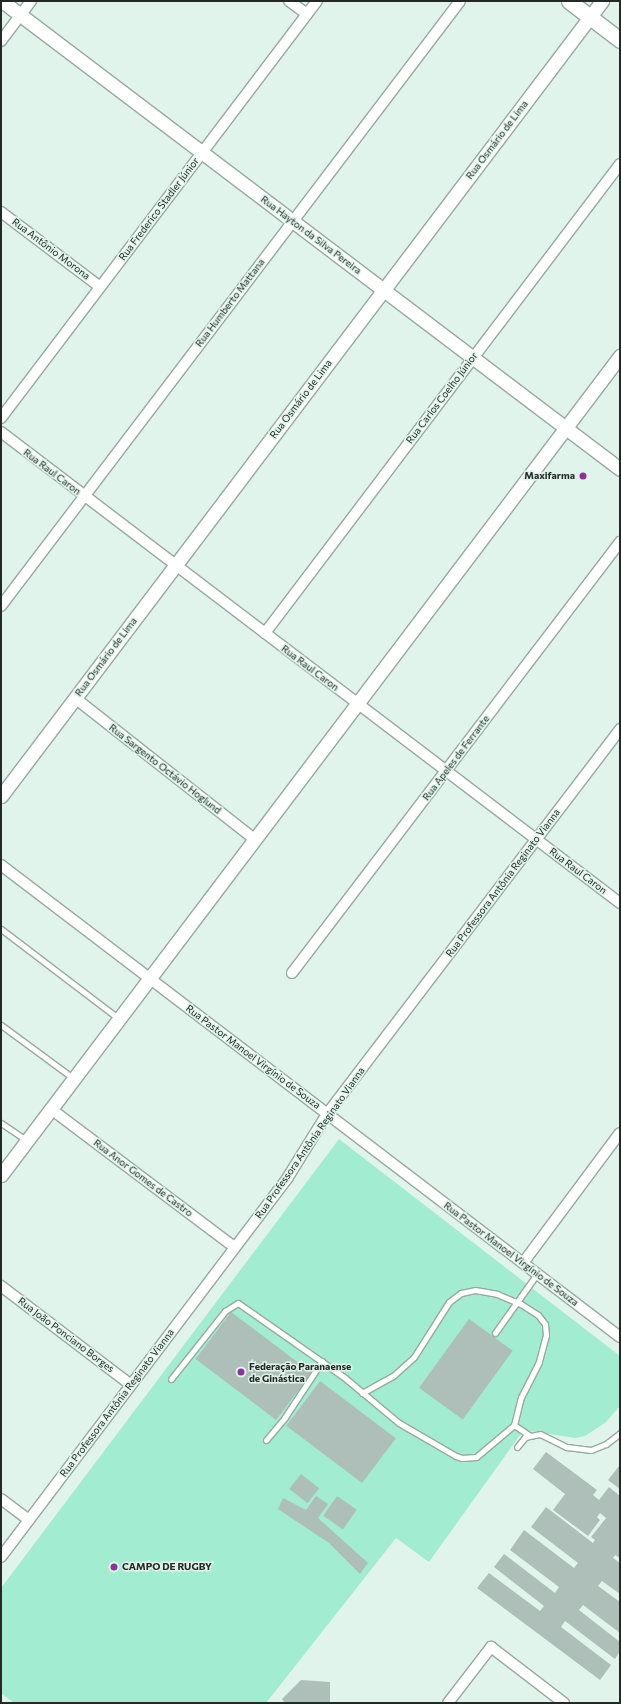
<!DOCTYPE html>
<html>
<head>
<meta charset="utf-8">
<style>
	body { margin:0 }
	#map { position:relative; width:621px; height:1704px; overflow:hidden; background:#e1f4ec; font-family:Commissioner,sans-serif }
	div>[style] { position:absolute }
	.green>* { inset:0; background:#a2ecd2 }
	.building>* { inset:0; background:#adbfb8; transform-origin:0 0 }
	.roads { filter:drop-shadow(1px 0 #98a9a2) drop-shadow(-1px 0 #98a9a2) drop-shadow(0 1px #98a9a2) drop-shadow(0 -1px #98a9a2) }
	.service>* { height:5px; margin:-2.5px; padding:0 2.5px; transform-origin:2.5px; border-radius:2.5px; background:#fff }
	.minor>* { height:10px; margin:-5px; padding:0 5px; transform-origin:5px; border-radius:5px; background:#fff }
	.tertiary>* { height:13px; margin:-6.5px; padding:0 6.5px; transform-origin:6.5px; border-radius:6.5px; background:#fff }
	.secondary>* { height:15px; margin:-7.5px; padding:0 7.5px; transform-origin:7.5px; border-radius:7.5px; background:#fff }
	.dots>* { width:11px; height:11px; translate:-50% -50%; box-sizing:border-box; border:2px solid #e1f4ec; border-radius:50% }
	span { translate:-50% -50%; white-space:nowrap; text-align:center; line-height:1.15; -webkit-text-stroke:3px #e1f4ec; paint-order:stroke }
	.street-label { font-size:10px; color:#222926 }
	.poi-label { font-size:10px; color:#222926; font-weight:700 }
	.right { translate:-100% -50%; text-align:right }
	.left { translate:0 -50%; text-align:left }
	.frame { position:absolute; inset:0; border:2px solid #222926; pointer-events:none }
</style>
</head>
<body>
<div id="map">
	<div class="green">
		<div style="clip-path:polygon(339px 1139px,620px 1356px,620px 1406px,605px 1423px,585px 1436px,576px 1438px,529px 1431px,520px 1435px,429px 1562px,396px 1538px,266px 1703px,14px 1703px,1px 1693px,1px 1588px)"></div>
	</div>
	<div class="building">
		<div style="left:231px;top:1312px;width:101px;height:59px;rotate:37deg"></div>
		<div style="left:469px;top:1319px;width:54px;height:85px;rotate:36deg"></div>
		<div style="left:320px;top:1381px;width:95px;height:56px;rotate:37deg"></div>
		<div style="clip-path:polygon(546px 1452px,597px 1490px,593px 1495px,599px 1500px,609px 1487px,620px 1496px,620px 1558px,615px 1555px,613px 1558px,620px 1563px,620px 1594px,602px 1581px,598px 1586px,620px 1602px,620px 1633px,583px 1605px,579px 1610px,620px 1642px,620px 1651px,615px 1659px,565px 1621px,561px 1627px,611px 1665px,600px 1680px,477px 1588px,489px 1573px,540px 1611px,544px 1606px,494px 1567px,504px 1554px,555px 1593px,559px 1587px,510px 1550px,524px 1530px,574px 1568px,578px 1563px,531px 1527px,546px 1507px,593px 1543px,595px 1540px,591px 1537px,606px 1518px,600px 1513px,597px 1517px,600px 1520px,588px 1536px,553px 1510px,565px 1494px,533px 1469px)"></div>
		<div style="clip-path:polygon(619px 1466px,620px 1467px,620px 1489px,608px 1480px)"></div>
		<div style="left:301px;top:1474px;width:23px;height:19px;rotate:38deg"></div>
		<div style="clip-path:polygon(316px 1496px,328px 1504px,318px 1518px,368px 1563px,360px 1574px,329px 1543px,278px 1509px,283px 1498px,306px 1510px)"></div>
		<div style="left:337px;top:1496px;width:24px;height:24px;rotate:35deg"></div>
		<div style="clip-path:polygon(301px 1680px,330px 1682px,330px 1703px,285px 1703px,282px 1699px)"></div>
	</div>
	<div class="roads">
		<div class="service">
			<div style="left:1px;top:929px;width:147px;rotate:37.3deg"></div>
			<div style="left:1px;top:1025px;width:89px;rotate:36.4deg"></div>
			<div style="left:1px;top:1123px;width:30px;rotate:34deg"></div>
			<div style="left:495px;top:1333px;width:72px;rotate:-54.6deg"></div>
			<div style="left:171px;top:1379px;width:87px;rotate:-51.5deg"></div>
			<div style="left:225px;top:1311px;width:15px;rotate:-32deg"></div>
			<div style="left:238px;top:1303px;width:131px;rotate:35deg"></div>
			<div style="left:345px;top:1378px;width:70px;rotate:39.8deg"></div>
			<div style="left:399px;top:1423px;width:66px;rotate:30.1deg"></div>
			<div style="left:456px;top:1456px;width:6px;rotate:18deg"></div>
			<div style="left:462px;top:1458px;width:14px;rotate:-4deg"></div>
			<div style="left:476px;top:1457px;width:50px;rotate:-40.1deg"></div>
			<div style="left:514px;top:1425px;width:18px;rotate:34deg"></div>
			<div style="left:362px;top:1393px;width:35px;rotate:-29deg"></div>
			<div style="left:393px;top:1376px;width:28px;rotate:-42deg"></div>
			<div style="left:414px;top:1357px;width:65px;rotate:-57.5deg"></div>
			<div style="left:449px;top:1302px;width:15px;rotate:-37deg"></div>
			<div style="left:461px;top:1293px;width:14px;rotate:-12deg"></div>
			<div style="left:475px;top:1290px;width:22px;rotate:10deg"></div>
			<div style="left:497px;top:1294px;width:26px;rotate:23deg"></div>
			<div style="left:521px;top:1304px;width:20px;rotate:33deg"></div>
			<div style="left:538px;top:1315px;width:11px;rotate:52deg"></div>
			<div style="left:545px;top:1324px;width:11px;rotate:85deg"></div>
			<div style="left:546px;top:1335px;width:28px;rotate:105deg"></div>
			<div style="left:539px;top:1362px;width:39px;rotate:117deg"></div>
			<div style="left:521px;top:1397px;width:29px;rotate:104deg"></div>
			<div style="left:266px;top:1440px;width:30px;rotate:-50deg"></div>
			<div style="left:285px;top:1417px;width:67px;rotate:-56.5deg"></div>
			<div style="left:517px;top:1447px;width:13px;rotate:-51deg"></div>
			<div style="left:525px;top:1437px;width:15px;rotate:-11deg"></div>
			<div style="left:540px;top:1434px;width:30px;rotate:26deg"></div>
			<div style="left:567px;top:1447px;width:24px;rotate:7deg"></div>
			<div style="left:591px;top:1450px;width:16px;rotate:-22deg"></div>
			<div style="left:606px;top:1444px;width:18px;rotate:-38deg"></div>
		</div>
		<div class="minor">
			<div style="left:289px;top:1px;width:22px;rotate:36deg"></div>
			<div style="left:1px;top:41px;width:50px;rotate:-53.1deg"></div>
			<div style="left:1px;top:212px;width:124px;rotate:37.1deg"></div>
			<div style="left:1px;top:418px;width:523px;rotate:-52.85deg"></div>
			<div style="left:1px;top:432px;width:778px;rotate:37.27deg"></div>
			<div style="left:1px;top:606px;width:759px;rotate:-52.81deg"></div>
			<div style="left:265px;top:633px;width:588px;rotate:-52.88deg"></div>
			<div style="left:75px;top:698px;width:228px;rotate:38.2deg"></div>
			<div style="left:1px;top:865px;width:778px;rotate:37.33deg"></div>
			<div style="left:292px;top:973px;width:542px;rotate:-52.73deg"></div>
			<div style="left:51px;top:1109px;width:229px;rotate:37deg"></div>
			<div style="left:523px;top:1263px;width:162px;rotate:-53.3deg"></div>
			<div style="left:1px;top:1286px;width:163px;rotate:37.3deg"></div>
			<div style="left:1px;top:1499px;width:35px;rotate:37deg"></div>
			<div style="left:1px;top:1557px;width:476px;rotate:-52.9deg"></div>
			<div style="left:288px;top:1177px;width:74px;rotate:-58.2deg"></div>
			<div style="left:327px;top:1114px;width:484px;rotate:-52.7deg"></div>
			<div style="left:448px;top:1703px;width:71px;rotate:-52.5deg"></div>
			<div style="left:491px;top:1647px;width:92px;rotate:37.5deg"></div>
		</div>
		<div class="tertiary">
			<div style="left:2px;top:1px;width:775px;rotate:37.14deg"></div>
			<div style="left:1px;top:796px;width:997px;rotate:-52.91deg"></div>
			<div style="left:1px;top:1175px;width:1027px;rotate:-52.92deg"></div>
		</div>
		<div class="secondary">
			<div style="left:569px;top:1px;width:64px;rotate:37.4deg"></div>
		</div>
	</div>
	<div class="dots">
		<div style="left:583px;top:476px;background:#8b329e"></div>
		<div style="left:241px;top:1372px;background:#8b329e"></div>
		<div style="left:114px;top:1567px;background:#8b329e"></div>
	</div>
	<div class="street-label">
		<span style="left:497px;top:140px;rotate:-53deg">Rua Osmário de Lima</span>
		<span style="left:159px;top:209px;rotate:-53deg">Rua Frederico Stadler Júnior</span>
		<span style="left:311px;top:235px;rotate:37deg">Rua Hayton da Silva Pereira</span>
		<span style="left:51px;top:249px;rotate:37deg">Rua Antônio Morona</span>
		<span style="left:230px;top:303px;rotate:-53deg">Rua Humberto Mattana</span>
		<span style="left:442px;top:398px;rotate:-53deg">Rua Carlos Coelho Júnior</span>
		<span style="left:301px;top:399px;rotate:-53deg">Rua Osmário de Lima</span>
		<span style="left:52px;top:472px;rotate:37deg">Rua Raul Caron</span>
		<span style="left:106px;top:657px;rotate:-53deg">Rua Osmário de Lima</span>
		<span style="left:310px;top:668px;rotate:37deg">Rua Raul Caron</span>
		<span style="left:456px;top:758px;rotate:-53deg">Rua Apeles de Ferrante</span>
		<span style="left:165px;top:769px;rotate:38deg">Rua Sargento Octávio Hoglund</span>
		<span style="left:578px;top:871px;rotate:37deg">Rua Raul Caron</span>
		<span style="left:503px;top:883px;rotate:-53deg">Rua Professora Antônia Reginato Vianna</span>
		<span style="left:253px;top:1057px;rotate:37deg">Rua Pastor Manoel Virgínio de Souza</span>
		<span style="left:310px;top:1143px;rotate:-55deg">Rua Professora Antônia Reginato Vianna</span>
		<span style="left:143px;top:1178px;rotate:37deg">Rua Anor Gomes de Castro</span>
		<span style="left:511px;top:1254px;rotate:37deg">Rua Pastor Manoel Virgínio de Souza</span>
		<span style="left:66px;top:1335px;rotate:37deg">Rua João Ponciano Borges</span>
		<span style="left:117px;top:1403px;rotate:-53deg">Rua Professora Antônia Reginato Vianna</span>
	</div>
	<div class="poi-label">
		<span class="right" style="left:575px;top:476px">Maxifarma</span>
		<span class="left" style="left:249px;top:1372px">Federação Paranaense<br>de Ginástica</span>
		<span class="left" style="left:122px;top:1567px">CAMPO DE RUGBY</span>
	</div>
	<div class="frame"></div>
</div>
</body>
</html>
